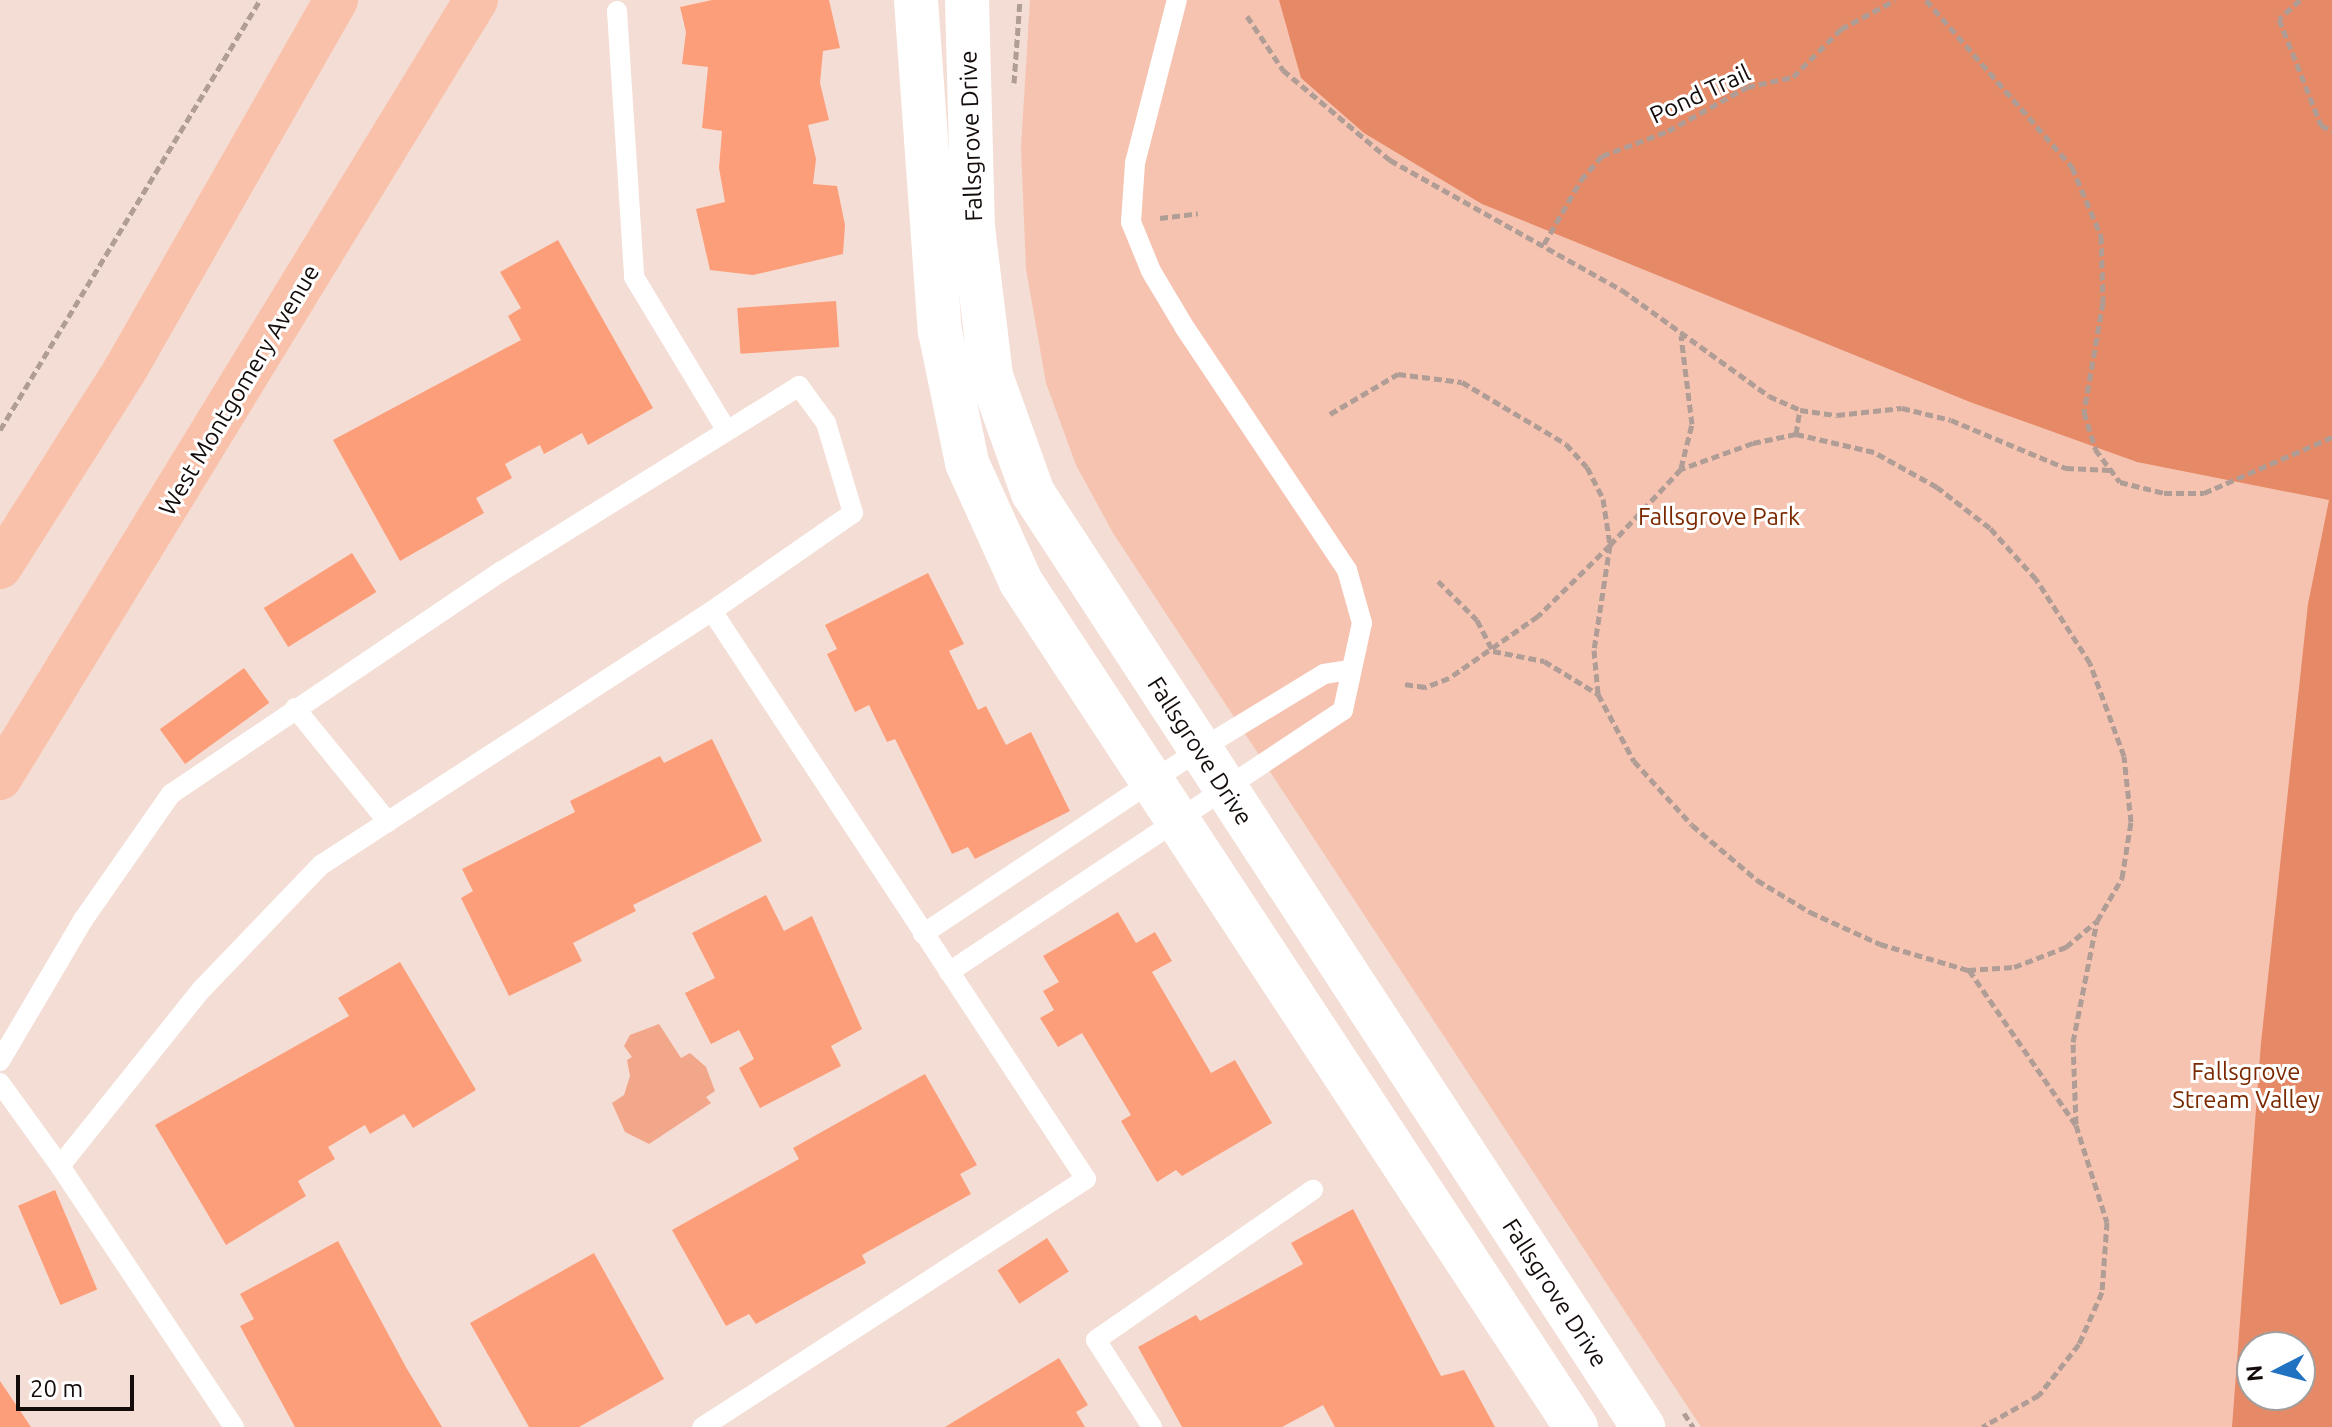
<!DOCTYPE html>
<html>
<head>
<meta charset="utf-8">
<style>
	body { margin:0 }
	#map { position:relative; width:2332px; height:1427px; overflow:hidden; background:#f4ddd4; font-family:Ubuntu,sans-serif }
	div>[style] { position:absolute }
	.green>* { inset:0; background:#f6c3b0 }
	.forest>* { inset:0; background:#e68966 }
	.water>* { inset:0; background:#f3a78a }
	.building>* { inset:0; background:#fd9e7a; transform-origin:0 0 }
	.path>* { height:5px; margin-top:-2.5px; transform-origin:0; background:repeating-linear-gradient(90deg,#af9d96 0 8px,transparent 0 12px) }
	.service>* { height:20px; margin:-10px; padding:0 10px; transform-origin:10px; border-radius:10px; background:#fff }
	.tertiary>* { height:44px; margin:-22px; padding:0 22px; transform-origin:22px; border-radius:22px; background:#fff }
	.primary>* { height:44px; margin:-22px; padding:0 22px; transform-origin:22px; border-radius:22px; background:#fac1aa }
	span { translate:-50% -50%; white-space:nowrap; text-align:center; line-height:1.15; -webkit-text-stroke:6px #fff; paint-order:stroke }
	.street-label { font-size:24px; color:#140c0a }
	.park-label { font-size:24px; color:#7b2900 }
	.north { position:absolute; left:2236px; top:1331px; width:80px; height:80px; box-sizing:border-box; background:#fff; border:2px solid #a19e9d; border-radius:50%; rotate:264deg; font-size:22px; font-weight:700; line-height:32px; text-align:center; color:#140c0a }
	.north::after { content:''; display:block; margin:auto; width:28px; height:36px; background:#2173c1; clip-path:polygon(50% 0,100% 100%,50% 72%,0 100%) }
	.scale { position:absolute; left:16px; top:1375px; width:118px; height:36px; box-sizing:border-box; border:4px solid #140c0a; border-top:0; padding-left:10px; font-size:24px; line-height:28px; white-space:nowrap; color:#140c0a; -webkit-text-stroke:6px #fff; paint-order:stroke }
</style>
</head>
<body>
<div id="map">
	<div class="green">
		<div style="clip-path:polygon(evenodd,1030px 0,2332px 0,2332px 1427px,1701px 1427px,1113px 533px,1076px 465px,1046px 383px,1026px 269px,1021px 147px,1030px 0,2252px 1347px,2300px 1347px,2300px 1395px,2252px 1395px,2252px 1347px)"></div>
	</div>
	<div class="forest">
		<div style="clip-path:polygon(evenodd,1279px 0,2332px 0,2332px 1427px,2232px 1427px,2261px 1043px,2308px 604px,2329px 500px,2137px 462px,1970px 402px,1482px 204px,1364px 133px,1301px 78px,1279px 0,2252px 1347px,2300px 1347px,2300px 1395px,2252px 1395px,2252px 1347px)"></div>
	</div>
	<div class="water">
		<div style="clip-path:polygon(659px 1024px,681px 1058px,690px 1053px,706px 1067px,715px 1091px,706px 1097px,711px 1103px,649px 1144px,625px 1132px,612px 1103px,624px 1095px,630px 1076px,627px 1060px,632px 1057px,624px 1046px,630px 1035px)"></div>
	</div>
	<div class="building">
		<div style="clip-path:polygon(712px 0,829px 0,840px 48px,823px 51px,820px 83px,829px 120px,808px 125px,816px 159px,813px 184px,837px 186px,845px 225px,843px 254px,753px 275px,710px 270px,696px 209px,725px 202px,719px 168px,722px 131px,702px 128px,708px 67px,682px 64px,686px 32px,680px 7px)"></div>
		<div style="clip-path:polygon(558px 240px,653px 408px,588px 445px,582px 433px,544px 454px,540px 445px,505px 464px,512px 478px,476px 498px,484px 513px,400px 561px,333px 440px,521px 340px,508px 316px,521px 308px,500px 272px)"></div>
		<div style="left:836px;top:301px;width:46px;height:99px;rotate:86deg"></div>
		<div style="left:352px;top:553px;width:46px;height:104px;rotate:58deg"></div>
		<div style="clip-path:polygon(928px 573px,964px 644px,949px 651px,978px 710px,986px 706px,1006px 745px,1031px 732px,1070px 811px,975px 859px,968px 847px,952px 854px,895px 739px,887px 742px,869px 705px,855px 712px,827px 654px,837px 649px,825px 625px)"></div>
		<div style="left:244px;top:668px;width:43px;height:104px;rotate:54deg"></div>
		<div style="clip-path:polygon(712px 739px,762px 841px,633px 905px,636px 911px,573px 943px,582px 961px,509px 996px,461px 898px,473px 891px,462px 869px,575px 812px,570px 801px,660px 756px,664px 763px)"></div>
		<div style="clip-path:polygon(766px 895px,784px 931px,812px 916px,862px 1029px,831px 1046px,841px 1066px,760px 1108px,739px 1068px,754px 1059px,739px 1030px,711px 1044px,685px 993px,715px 978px,692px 933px)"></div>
		<div style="clip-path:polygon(1118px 912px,1136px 943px,1155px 932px,1172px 961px,1152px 972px,1211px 1073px,1235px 1060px,1272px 1123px,1182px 1176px,1176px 1170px,1157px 1182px,1121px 1121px,1131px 1115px,1082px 1033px,1058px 1047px,1040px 1018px,1054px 1010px,1043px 991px,1059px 982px,1043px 956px)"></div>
		<div style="clip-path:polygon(400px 962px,476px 1090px,413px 1128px,404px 1114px,370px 1134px,365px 1125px,328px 1147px,335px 1159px,298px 1181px,306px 1196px,226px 1245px,155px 1125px,349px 1016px,338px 998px)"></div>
		<div style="clip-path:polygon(925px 1074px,977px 1165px,960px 1174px,971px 1194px,862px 1255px,866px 1263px,756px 1324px,749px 1314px,726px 1326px,672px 1230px,799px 1159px,793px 1148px)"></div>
		<div style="left:55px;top:1190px;width:108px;height:40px;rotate:67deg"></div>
		<div style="clip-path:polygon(1353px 1209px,1441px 1376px,1464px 1370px,1495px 1427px,1335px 1427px,1323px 1405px,1282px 1427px,1182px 1427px,1138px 1347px,1196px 1315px,1200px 1321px,1303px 1264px,1291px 1243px)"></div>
		<div style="left:1047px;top:1238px;width:40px;height:59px;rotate:57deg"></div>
		<div style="clip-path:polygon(338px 1241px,407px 1369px,442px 1427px,295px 1427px,240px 1326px,254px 1319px,240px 1294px)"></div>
		<div style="clip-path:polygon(594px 1253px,664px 1379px,579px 1427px,529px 1427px,470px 1323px)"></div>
		<div style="clip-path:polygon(1059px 1358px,1088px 1405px,1076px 1412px,1085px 1427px,945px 1427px)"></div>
		<div style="clip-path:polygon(0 1381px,31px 1427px,0 1427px)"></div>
	</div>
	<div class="path">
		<div style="left:1926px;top:0;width:222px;rotate:48.8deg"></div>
		<div style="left:2072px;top:167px;width:75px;rotate:67.2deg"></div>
		<div style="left:2101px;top:236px;width:66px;rotate:88.3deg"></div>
		<div style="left:2103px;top:302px;width:112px;rotate:99.8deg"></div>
		<div style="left:2084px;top:412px;width:39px;rotate:73deg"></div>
		<div style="left:2095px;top:449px;width:41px;rotate:52.9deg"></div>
		<div style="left:2120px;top:482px;width:45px;rotate:14deg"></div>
		<div style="left:2164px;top:493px;width:40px"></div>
		<div style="left:2204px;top:493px;width:140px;rotate:-23.6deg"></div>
		<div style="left:2300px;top:0;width:28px;rotate:138deg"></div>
		<div style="left:2279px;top:19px;width:114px;rotate:68.4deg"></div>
		<div style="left:2321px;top:125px;width:13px;rotate:29deg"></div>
		<div style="left:1247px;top:16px;width:65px;rotate:56.3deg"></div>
		<div style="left:1283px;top:70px;width:140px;rotate:40.1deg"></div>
		<div style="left:1390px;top:160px;width:266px;rotate:29.3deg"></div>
		<div style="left:1622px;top:290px;width:181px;rotate:35.8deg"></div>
		<div style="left:1769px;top:396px;width:34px;rotate:24deg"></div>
		<div style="left:1800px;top:410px;width:37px;rotate:8deg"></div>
		<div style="left:1837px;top:415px;width:65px;rotate:-6.1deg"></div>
		<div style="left:1902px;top:408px;width:50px;rotate:13.8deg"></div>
		<div style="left:1951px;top:420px;width:125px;rotate:22.7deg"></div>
		<div style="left:2066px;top:468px;width:45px;rotate:2.5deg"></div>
		<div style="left:1014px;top:83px;width:83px;rotate:-85.9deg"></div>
		<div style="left:1160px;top:218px;width:38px;rotate:-7deg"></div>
		<div style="left:1544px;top:244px;width:74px;rotate:-60deg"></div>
		<div style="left:1581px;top:180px;width:32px;rotate:-49deg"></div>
		<div style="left:1602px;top:156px;width:71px;rotate:-20.7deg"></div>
		<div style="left:1668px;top:131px;width:90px;rotate:-29.1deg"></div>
		<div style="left:1747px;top:87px;width:47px;rotate:-12.3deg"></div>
		<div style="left:1793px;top:77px;width:68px;rotate:-45deg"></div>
		<div style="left:1841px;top:29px;width:61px;rotate:-28.2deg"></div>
		<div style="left:1330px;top:414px;width:79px;rotate:-30.5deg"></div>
		<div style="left:1398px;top:374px;width:64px;rotate:7.1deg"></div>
		<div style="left:1462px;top:382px;width:121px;rotate:30.8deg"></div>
		<div style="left:1566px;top:444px;width:31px;rotate:48deg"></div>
		<div style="left:1587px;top:467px;width:36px;rotate:63deg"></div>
		<div style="left:1603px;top:499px;width:47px;rotate:81.3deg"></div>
		<div style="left:1610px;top:545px;width:101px;rotate:135.4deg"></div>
		<div style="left:1538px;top:616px;width:108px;rotate:145.1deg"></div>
		<div style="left:1449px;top:678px;width:26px;rotate:159deg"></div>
		<div style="left:1425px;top:687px;width:21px;rotate:-172deg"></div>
		<div style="left:0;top:430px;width:502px;rotate:-58.84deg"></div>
		<div style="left:1796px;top:434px;width:24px;rotate:-81deg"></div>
		<div style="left:1681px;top:468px;width:45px;rotate:-76deg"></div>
		<div style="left:1692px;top:424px;width:89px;rotate:-97.1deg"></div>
		<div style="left:1438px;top:581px;width:55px;rotate:45deg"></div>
		<div style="left:1477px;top:620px;width:35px;rotate:63deg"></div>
		<div style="left:1493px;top:651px;width:52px;rotate:11.1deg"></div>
		<div style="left:1544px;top:661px;width:63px;rotate:31.4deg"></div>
		<div style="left:1598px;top:694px;width:76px;rotate:61.8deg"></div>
		<div style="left:1634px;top:761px;width:86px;rotate:47.8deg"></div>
		<div style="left:1692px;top:825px;width:85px;rotate:40.2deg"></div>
		<div style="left:1757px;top:880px;width:62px;rotate:31.1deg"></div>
		<div style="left:1810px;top:912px;width:77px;rotate:24.6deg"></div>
		<div style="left:1880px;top:944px;width:92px;rotate:16.5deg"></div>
		<div style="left:1968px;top:970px;width:46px;rotate:-3.7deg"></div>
		<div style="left:2014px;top:967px;width:56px;rotate:-21deg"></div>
		<div style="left:2066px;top:947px;width:40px;rotate:-40deg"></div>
		<div style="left:2097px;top:921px;width:50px;rotate:-59.8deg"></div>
		<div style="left:2122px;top:878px;width:57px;rotate:-80.9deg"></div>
		<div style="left:2131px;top:822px;width:66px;rotate:-96.1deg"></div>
		<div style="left:2124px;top:756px;width:99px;rotate:-110.1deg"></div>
		<div style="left:2090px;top:663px;width:100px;rotate:-122.7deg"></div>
		<div style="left:2036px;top:579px;width:69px;rotate:-132deg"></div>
		<div style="left:1990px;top:528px;width:67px;rotate:-142.3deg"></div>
		<div style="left:1937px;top:487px;width:72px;rotate:-150.9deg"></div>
		<div style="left:1874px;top:452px;width:80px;rotate:-167deg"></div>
		<div style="left:1796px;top:434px;width:44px;rotate:168.2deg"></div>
		<div style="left:1753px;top:443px;width:77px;rotate:160.1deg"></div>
		<div style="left:1681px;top:469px;width:104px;rotate:133.1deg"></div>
		<div style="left:1610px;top:545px;width:106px;rotate:98.7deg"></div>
		<div style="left:1594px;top:650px;width:44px;rotate:84.8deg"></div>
		<div style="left:1969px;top:970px;width:188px;rotate:55.4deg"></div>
		<div style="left:2076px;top:1125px;width:102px;rotate:72.3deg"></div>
		<div style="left:2107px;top:1222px;width:70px;rotate:94.1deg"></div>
		<div style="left:2102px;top:1292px;width:57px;rotate:113.9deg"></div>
		<div style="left:2079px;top:1344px;width:65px;rotate:128.1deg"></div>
		<div style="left:2039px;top:1395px;width:65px;rotate:150.7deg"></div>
		<div style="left:2076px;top:1124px;width:82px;rotate:-92.1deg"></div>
		<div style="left:2073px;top:1042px;width:123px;rotate:-78.8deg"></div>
		<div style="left:1684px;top:1413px;width:17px;rotate:57deg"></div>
	</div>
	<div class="service">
		<div style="left:617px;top:11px;width:267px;rotate:86.3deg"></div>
		<div style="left:634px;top:277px;width:176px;rotate:58.9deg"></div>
		<div style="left:295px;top:708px;width:147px;rotate:50.8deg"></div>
		<div style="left:923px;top:934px;width:332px;rotate:-33.7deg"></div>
		<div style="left:1199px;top:750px;width:146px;rotate:-31.3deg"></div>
		<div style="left:1324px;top:674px;width:26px;rotate:-9deg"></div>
		<div style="left:949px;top:972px;width:473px;rotate:-33.6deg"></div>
		<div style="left:1343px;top:710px;width:89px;rotate:-77.7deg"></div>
		<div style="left:1362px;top:623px;width:55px;rotate:-105.8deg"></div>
		<div style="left:1347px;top:570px;width:291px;rotate:-123.8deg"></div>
		<div style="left:1185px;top:328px;width:66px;rotate:-120.8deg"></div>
		<div style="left:1151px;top:271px;width:53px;rotate:-112.2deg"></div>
		<div style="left:1131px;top:222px;width:59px;rotate:-86.1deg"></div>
		<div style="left:1135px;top:163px;width:168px;rotate:-75.6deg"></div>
		<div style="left:0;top:1061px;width:164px;rotate:-59.5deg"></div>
		<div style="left:83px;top:920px;width:154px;rotate:-55.1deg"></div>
		<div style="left:171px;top:794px;width:399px;rotate:-34deg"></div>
		<div style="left:502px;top:571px;width:350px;rotate:-31.9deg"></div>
		<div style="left:799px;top:386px;width:46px;rotate:53.9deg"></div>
		<div style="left:826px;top:423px;width:94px;rotate:73.3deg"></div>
		<div style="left:853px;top:513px;width:172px;rotate:145.2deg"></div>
		<div style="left:0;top:1083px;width:102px;rotate:54.1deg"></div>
		<div style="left:234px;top:1427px;width:314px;rotate:-123.7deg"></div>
		<div style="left:60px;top:1166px;width:227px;rotate:-51.3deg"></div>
		<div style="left:202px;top:989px;width:172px;rotate:-46.2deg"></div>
		<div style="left:321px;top:865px;width:466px;rotate:-33deg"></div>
		<div style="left:712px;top:611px;width:680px;rotate:56.64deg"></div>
		<div style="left:1086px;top:1179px;width:457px;rotate:147.1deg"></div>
		<div style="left:1152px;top:1427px;width:103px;rotate:-122.8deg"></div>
		<div style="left:1096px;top:1340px;width:264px;rotate:-34.7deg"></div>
	</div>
	<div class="tertiary">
		<div style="left:916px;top:0;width:332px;rotate:85.9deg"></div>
		<div style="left:940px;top:331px;width:135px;rotate:78.4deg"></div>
		<div style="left:967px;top:463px;width:131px;rotate:65.6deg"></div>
		<div style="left:1021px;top:582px;width:1011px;rotate:56.7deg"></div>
		<div style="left:967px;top:0;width:227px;rotate:88.5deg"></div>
		<div style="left:973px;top:227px;width:150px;rotate:83.1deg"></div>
		<div style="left:991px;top:376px;width:124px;rotate:70.3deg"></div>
		<div style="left:1033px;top:493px;width:1116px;rotate:56.85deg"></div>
	</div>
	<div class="primary">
		<div style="left:0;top:567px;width:233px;rotate:-57.6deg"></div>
		<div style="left:125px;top:370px;width:426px;rotate:-60.3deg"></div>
		<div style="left:0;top:778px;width:912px;rotate:-58.54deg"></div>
	</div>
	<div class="street-label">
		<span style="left:1700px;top:94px;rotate:-25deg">Pond Trail</span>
		<span style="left:971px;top:136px;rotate:-92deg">Fallsgrove Drive</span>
		<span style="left:239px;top:390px;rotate:-59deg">West Montgomery Avenue</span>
		<span style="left:1200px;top:751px;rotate:57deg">Fallsgrove Drive</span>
		<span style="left:1555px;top:1293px;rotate:57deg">Fallsgrove Drive</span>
	</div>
	<div class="park-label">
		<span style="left:1719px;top:517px">Fallsgrove Park</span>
		<span style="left:2246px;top:1086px">Fallsgrove<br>Stream Valley</span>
	</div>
	<div class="north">N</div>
	<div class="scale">20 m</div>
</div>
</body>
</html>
